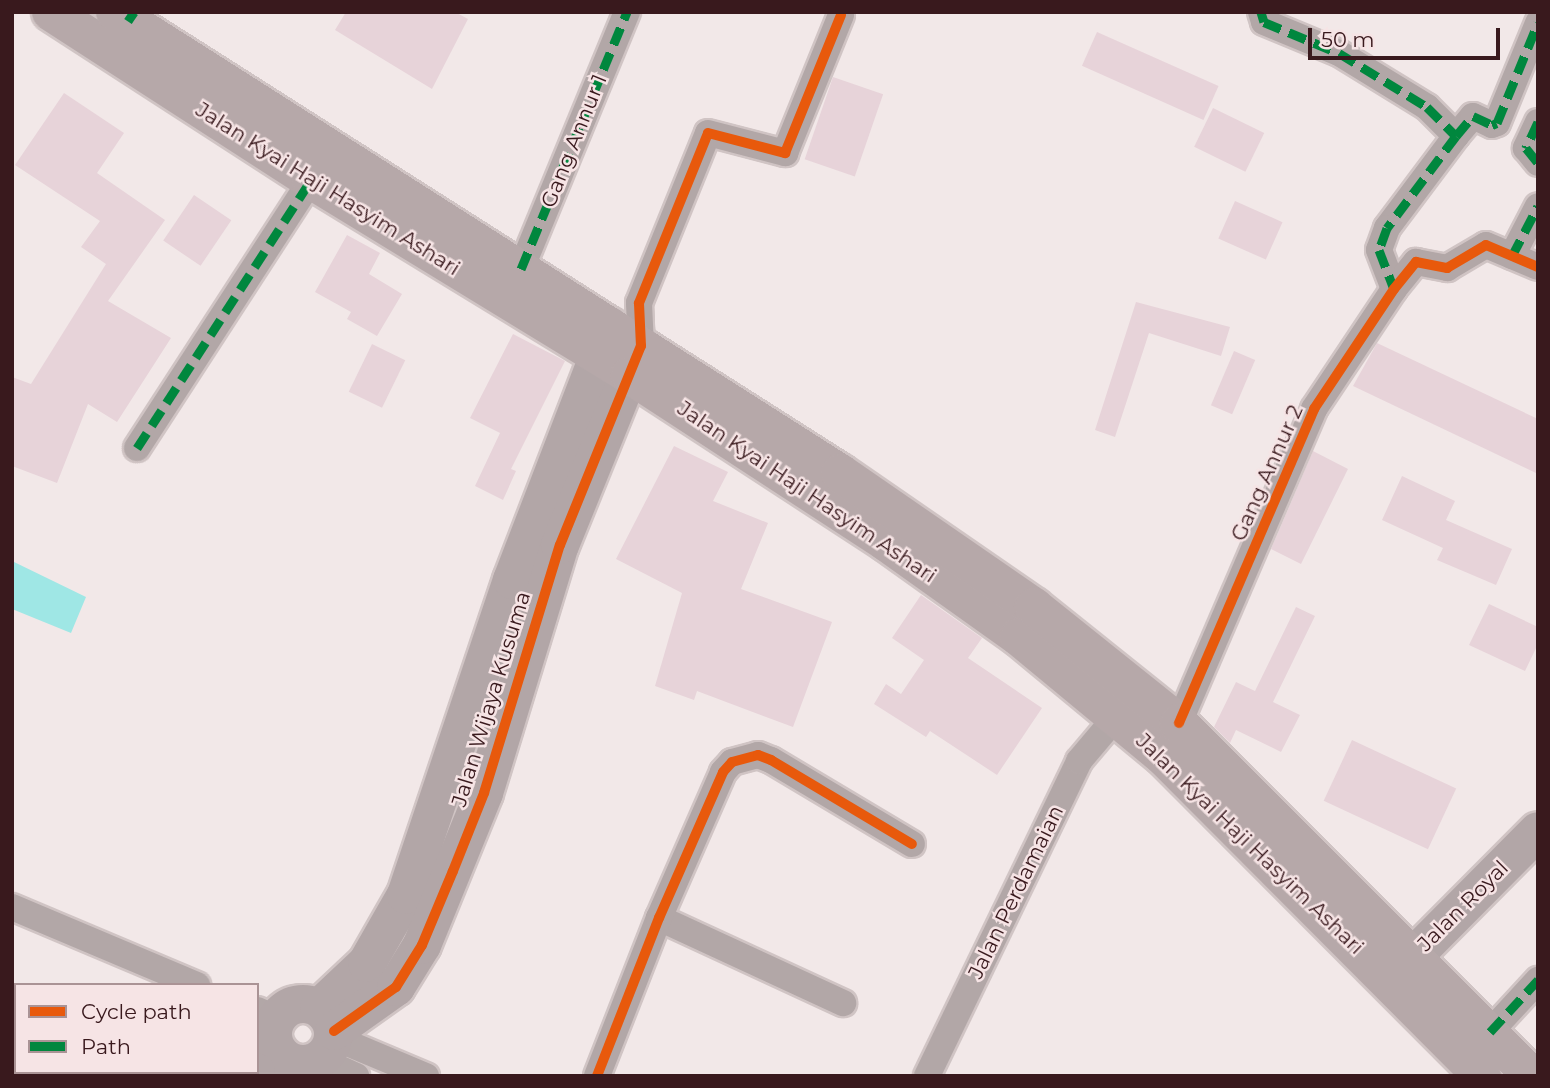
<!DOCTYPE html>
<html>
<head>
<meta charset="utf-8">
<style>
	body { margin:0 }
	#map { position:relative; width:1550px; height:1088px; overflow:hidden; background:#f2e8e8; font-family:Montserrat,sans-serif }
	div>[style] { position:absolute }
	.water>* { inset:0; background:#9fe7e5 }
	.building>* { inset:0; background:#e7d3d9; transform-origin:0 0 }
	.roads { filter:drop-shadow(2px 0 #d0c4c4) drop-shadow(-2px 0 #d0c4c4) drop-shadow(0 2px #d0c4c4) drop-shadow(0 -2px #d0c4c4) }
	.street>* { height:26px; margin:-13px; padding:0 13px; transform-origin:13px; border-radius:13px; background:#b2a7a7 }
	.secondary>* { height:38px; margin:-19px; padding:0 19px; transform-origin:19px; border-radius:19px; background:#b2a6a7 }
	.secondary>.ring { margin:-19px; padding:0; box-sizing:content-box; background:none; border:38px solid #b2a6a7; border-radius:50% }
	.primary>* { height:38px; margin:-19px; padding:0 19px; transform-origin:19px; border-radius:19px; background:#b6a8a9 }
	.quiet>* { height:9px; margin-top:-4.5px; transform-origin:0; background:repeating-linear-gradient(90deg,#00873e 0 18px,transparent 0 27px) }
	.cycleway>* { height:10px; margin:-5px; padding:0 5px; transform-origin:5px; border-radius:5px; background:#e8590c }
	span { translate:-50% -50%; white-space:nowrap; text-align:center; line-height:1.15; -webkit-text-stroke:5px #f6e4e5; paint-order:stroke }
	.street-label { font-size:21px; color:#39191d }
	.frame { position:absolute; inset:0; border:14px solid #39191d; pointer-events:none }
	.legend { position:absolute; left:14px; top:983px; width:245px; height:91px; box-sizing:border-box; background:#f6e4e5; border:2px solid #aa9395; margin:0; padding:9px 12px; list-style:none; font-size:21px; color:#39191d }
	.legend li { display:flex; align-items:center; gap:14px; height:35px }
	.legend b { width:35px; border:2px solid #aa9395 }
	.scale { position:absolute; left:1308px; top:28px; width:192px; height:32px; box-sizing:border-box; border:4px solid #39191d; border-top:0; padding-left:9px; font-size:21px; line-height:24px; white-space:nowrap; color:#39191d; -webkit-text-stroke:5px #f6e4e5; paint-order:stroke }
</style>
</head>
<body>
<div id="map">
	<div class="water">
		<div style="clip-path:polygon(12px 561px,86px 597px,71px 633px,12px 609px)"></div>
	</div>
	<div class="building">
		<div style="clip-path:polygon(346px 12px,455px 12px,468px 19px,432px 89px,335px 30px)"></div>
		<div style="left:1097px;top:32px;width:133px;height:37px;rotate:24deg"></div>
		<div style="left:833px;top:77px;width:53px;height:87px;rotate:19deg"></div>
		<div style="clip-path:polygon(64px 93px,124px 133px,97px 173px,165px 220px,108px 301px,171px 338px,117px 422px,88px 404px,57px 483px,12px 466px,12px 377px,31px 384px,106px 264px,81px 247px,100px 221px,15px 165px)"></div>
		<div style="left:1213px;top:108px;width:57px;height:43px;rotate:26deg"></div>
		<div style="left:194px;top:195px;width:45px;height:55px;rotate:34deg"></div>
		<div style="left:1235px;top:201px;width:52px;height:41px;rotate:24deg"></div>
		<div style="clip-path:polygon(347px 235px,380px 253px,369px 274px,402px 294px,377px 336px,347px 319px,351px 312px,315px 292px)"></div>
		<div style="clip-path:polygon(1136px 302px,1230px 327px,1221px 356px,1149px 333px,1115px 437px,1095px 430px)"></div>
		<div style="clip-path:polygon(513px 334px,565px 361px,511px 469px,516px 471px,503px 500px,475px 486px,500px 433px,470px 418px)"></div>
		<div style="clip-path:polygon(1377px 343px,1538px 419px,1538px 474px,1353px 386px)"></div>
		<div style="left:372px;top:344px;width:37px;height:53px;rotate:26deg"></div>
		<div style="left:1234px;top:351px;width:23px;height:59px;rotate:23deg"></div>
		<div style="clip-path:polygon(674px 446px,728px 472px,713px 501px,768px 523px,741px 589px,832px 622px,793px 727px,697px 691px,694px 700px,655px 686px,682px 593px,616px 559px)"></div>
		<div style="clip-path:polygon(1313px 451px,1348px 469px,1301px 564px,1271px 549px)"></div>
		<div style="clip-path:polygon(1402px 476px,1455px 501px,1446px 520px,1512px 549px,1496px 585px,1437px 560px,1443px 548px,1382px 520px)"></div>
		<div style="clip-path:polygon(921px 595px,982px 638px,968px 658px,1042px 708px,997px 775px,930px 731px,926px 737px,874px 704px,886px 684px,901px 694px,924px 660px,892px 638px)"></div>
		<div style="clip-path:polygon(1489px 604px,1538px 627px,1538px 644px,1525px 671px,1469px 645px)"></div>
		<div style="clip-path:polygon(1296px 607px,1315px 616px,1273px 702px,1300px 715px,1281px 752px,1236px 730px,1230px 743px,1214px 727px,1236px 682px,1255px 691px)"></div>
		<div style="left:1352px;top:740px;width:115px;height:67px;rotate:25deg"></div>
	</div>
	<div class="roads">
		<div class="street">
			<div style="left:1261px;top:12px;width:10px;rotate:73deg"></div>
			<div style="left:1264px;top:22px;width:81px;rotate:22.5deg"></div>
			<div style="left:1339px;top:53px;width:103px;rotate:31.5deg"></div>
			<div style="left:1427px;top:107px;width:41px;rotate:45deg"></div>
			<div style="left:1456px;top:136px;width:115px;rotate:126.9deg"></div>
			<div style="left:1387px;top:228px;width:23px;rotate:110deg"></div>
			<div style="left:1379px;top:250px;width:42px;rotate:69deg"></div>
			<div style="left:1538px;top:122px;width:29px;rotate:115deg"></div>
			<div style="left:1526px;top:148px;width:19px;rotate:51deg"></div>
			<div style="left:1456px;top:136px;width:26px;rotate:-50deg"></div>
			<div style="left:1473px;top:116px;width:21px;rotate:25deg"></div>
			<div style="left:1492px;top:125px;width:5px;rotate:-22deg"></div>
			<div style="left:1497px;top:123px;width:108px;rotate:-67.7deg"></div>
			<div style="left:1512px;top:256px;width:56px;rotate:-62.5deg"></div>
			<div style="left:521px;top:269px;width:278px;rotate:-67.6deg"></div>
			<div style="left:641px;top:346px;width:43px;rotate:-92.7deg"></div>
			<div style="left:639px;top:303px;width:183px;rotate:-67.9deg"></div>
			<div style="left:708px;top:133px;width:80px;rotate:14.6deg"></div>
			<div style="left:785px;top:153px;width:149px;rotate:-67.9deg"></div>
			<div style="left:137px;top:448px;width:320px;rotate:-57deg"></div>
			<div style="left:1179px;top:723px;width:342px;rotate:-66.7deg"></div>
			<div style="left:1314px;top:409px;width:144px;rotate:-56.3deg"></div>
			<div style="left:1394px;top:289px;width:35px;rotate:-51deg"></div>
			<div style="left:1416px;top:262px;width:32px;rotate:11deg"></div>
			<div style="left:1447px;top:268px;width:45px;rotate:-30.5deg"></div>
			<div style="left:1486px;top:245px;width:56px;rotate:22.9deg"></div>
			<div style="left:12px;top:907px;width:201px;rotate:22.9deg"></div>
			<div style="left:659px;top:918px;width:203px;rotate:24.8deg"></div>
			<div style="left:257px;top:1010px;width:22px;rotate:24deg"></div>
			<div style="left:1490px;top:1032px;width:71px;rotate:-47.3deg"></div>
			<div style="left:333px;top:1037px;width:101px;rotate:22.8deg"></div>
			<div style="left:319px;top:1059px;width:41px;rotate:24.7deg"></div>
			<div style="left:597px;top:1076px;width:170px;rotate:-68.6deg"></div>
			<div style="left:659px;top:918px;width:159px;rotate:-66.3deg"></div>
			<div style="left:723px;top:772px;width:13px;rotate:-48deg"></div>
			<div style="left:732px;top:762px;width:27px;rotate:-15deg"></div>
			<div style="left:758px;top:755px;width:14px;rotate:21deg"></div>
			<div style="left:771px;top:760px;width:164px;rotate:30.8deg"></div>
			<div style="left:927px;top:1076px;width:350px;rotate:-64.2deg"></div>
			<div style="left:1079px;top:761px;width:59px;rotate:-49.8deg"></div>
		</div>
		<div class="secondary">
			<div style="left:1389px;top:981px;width:211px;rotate:-45.2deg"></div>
			<div class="ring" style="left:273px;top:1004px;width:22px;height:22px"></div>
			<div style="left:319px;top:1008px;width:66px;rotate:-43.2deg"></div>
			<div style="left:367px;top:963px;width:78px;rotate:-60.2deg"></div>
			<div style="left:406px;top:895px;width:332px;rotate:-71.4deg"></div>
			<div style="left:512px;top:580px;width:272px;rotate:-68.9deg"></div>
			<div style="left:334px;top:1031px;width:76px;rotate:-35.4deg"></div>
			<div style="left:396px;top:987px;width:49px;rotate:-58.2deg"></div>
			<div style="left:422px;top:945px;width:164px;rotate:-67.8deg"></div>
			<div style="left:484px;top:793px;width:259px;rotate:-73deg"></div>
			<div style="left:560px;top:545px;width:215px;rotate:-67.9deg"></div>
			<div style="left:253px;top:1076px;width:5px;rotate:-53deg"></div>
		</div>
		<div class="primary">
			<div style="left:51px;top:12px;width:310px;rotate:32.9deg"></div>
			<div style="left:311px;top:180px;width:374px;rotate:31.4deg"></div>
			<div style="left:630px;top:375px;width:306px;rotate:33.1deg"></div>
			<div style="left:886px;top:542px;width:163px;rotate:35.5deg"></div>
			<div style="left:1019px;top:637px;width:187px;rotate:39.6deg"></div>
			<div style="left:1163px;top:756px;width:452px;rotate:45.1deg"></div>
			<div style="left:115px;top:12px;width:859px;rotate:32.45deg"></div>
			<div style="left:840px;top:473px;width:236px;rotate:34.6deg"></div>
			<div style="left:1034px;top:607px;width:186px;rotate:38.7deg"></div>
			<div style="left:1179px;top:723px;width:499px;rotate:45deg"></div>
		</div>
	</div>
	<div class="quiet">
		<div style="left:1261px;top:12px;width:10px;rotate:73deg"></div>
		<div style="left:1264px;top:22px;width:81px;rotate:22.5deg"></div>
		<div style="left:1339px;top:53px;width:103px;rotate:31.5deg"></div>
		<div style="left:1427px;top:107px;width:41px;rotate:45deg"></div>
		<div style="left:1456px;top:136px;width:115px;rotate:126.9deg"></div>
		<div style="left:1387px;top:228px;width:23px;rotate:110deg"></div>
		<div style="left:1379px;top:250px;width:42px;rotate:69deg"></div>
		<div style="left:128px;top:21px;width:11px;rotate:-56deg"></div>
		<div style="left:1538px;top:122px;width:29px;rotate:115deg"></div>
		<div style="left:1526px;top:148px;width:19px;rotate:51deg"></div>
		<div style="left:1456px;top:136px;width:26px;rotate:-50deg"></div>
		<div style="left:1473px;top:116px;width:21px;rotate:25deg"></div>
		<div style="left:1492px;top:125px;width:5px;rotate:-22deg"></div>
		<div style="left:1497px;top:123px;width:108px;rotate:-67.7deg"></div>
		<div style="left:1512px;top:256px;width:56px;rotate:-62.5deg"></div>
		<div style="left:521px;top:269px;width:278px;rotate:-67.6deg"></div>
		<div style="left:137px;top:448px;width:320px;rotate:-57deg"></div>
		<div style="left:1490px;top:1032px;width:71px;rotate:-47.3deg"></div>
	</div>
	<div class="cycleway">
		<div style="left:1179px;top:723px;width:342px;rotate:-66.7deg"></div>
		<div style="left:1314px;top:409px;width:144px;rotate:-56.3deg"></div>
		<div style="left:1394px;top:289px;width:35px;rotate:-51deg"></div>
		<div style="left:1416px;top:262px;width:32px;rotate:11deg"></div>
		<div style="left:1447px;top:268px;width:45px;rotate:-30.5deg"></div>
		<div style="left:1486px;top:245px;width:56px;rotate:22.9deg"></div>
		<div style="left:334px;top:1031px;width:76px;rotate:-35.4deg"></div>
		<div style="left:396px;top:987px;width:49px;rotate:-58.2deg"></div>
		<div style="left:422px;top:945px;width:80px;rotate:-67.3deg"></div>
		<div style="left:453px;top:871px;width:84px;rotate:-68.3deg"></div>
		<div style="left:484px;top:793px;width:259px;rotate:-73deg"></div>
		<div style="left:560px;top:545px;width:215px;rotate:-67.9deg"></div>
		<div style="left:641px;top:346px;width:43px;rotate:-92.7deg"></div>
		<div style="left:639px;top:303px;width:183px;rotate:-67.9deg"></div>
		<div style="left:708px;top:133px;width:80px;rotate:14.6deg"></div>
		<div style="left:785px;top:153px;width:149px;rotate:-67.9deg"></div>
		<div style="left:597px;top:1076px;width:170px;rotate:-68.6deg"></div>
		<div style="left:659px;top:918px;width:159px;rotate:-66.3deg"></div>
		<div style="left:723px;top:772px;width:13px;rotate:-48deg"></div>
		<div style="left:732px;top:762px;width:27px;rotate:-15deg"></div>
		<div style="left:758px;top:755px;width:14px;rotate:21deg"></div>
		<div style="left:771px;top:760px;width:164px;rotate:30.8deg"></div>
	</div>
	<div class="street-label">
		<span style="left:574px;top:141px;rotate:-68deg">Gang Annur 1</span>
		<span style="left:328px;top:189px;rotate:32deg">Jalan Kyai Haji Hasyim Ashari</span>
		<span style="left:1267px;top:473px;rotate:-66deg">Gang Annur 2</span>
		<span style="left:807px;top:492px;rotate:34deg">Jalan Kyai Haji Hasyim Ashari</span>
		<span style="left:491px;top:699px;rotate:-73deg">Jalan Wijaya Kusuma</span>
		<span style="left:1250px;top:844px;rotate:44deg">Jalan Kyai Haji Hasyim Ashari</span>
		<span style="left:1016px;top:892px;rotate:-64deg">Jalan Perdamaian</span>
		<span style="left:1463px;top:906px;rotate:-45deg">Jalan Royal</span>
	</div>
	<div class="frame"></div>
	<ul class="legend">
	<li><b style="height:9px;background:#e8590c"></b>Cycle path</li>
	<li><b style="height:9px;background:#00873e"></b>Path</li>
	</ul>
	<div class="scale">50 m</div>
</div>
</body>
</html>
